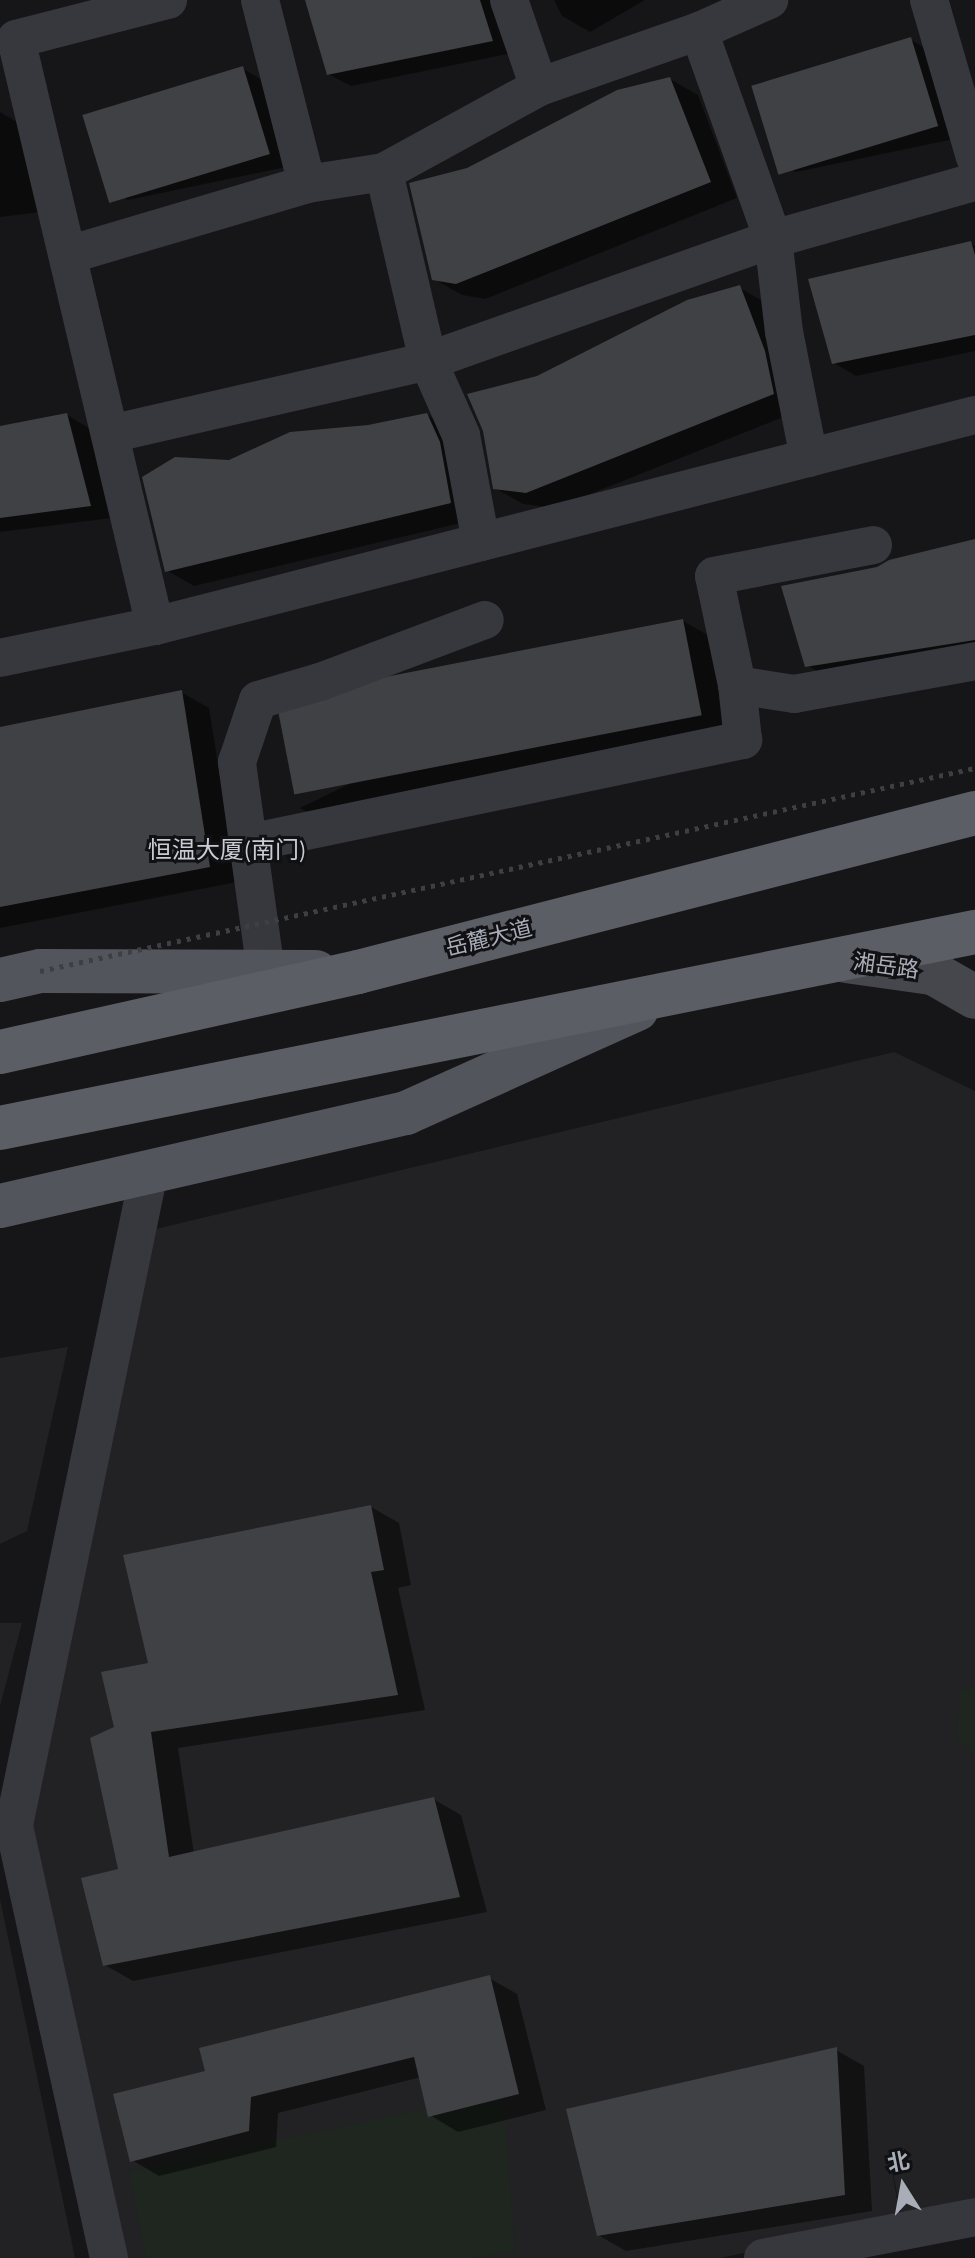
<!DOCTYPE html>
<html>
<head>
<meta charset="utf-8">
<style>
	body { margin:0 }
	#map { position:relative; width:975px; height:2258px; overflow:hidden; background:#161618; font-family:"Source Sans 3","Noto Sans SC",sans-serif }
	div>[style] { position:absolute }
	.built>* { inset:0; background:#222225 }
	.green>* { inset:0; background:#1e261f }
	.shadow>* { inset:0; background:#0007 }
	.building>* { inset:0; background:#404145; transform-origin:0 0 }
	.minor>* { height:38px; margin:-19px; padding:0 19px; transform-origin:19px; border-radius:19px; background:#37383d }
	.secondary>* { height:44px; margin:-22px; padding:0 22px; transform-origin:22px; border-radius:22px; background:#45474d }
	.primary>* { height:44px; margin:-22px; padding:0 22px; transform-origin:22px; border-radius:22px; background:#53555c }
	.trunk>* { height:44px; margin:-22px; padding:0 22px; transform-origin:22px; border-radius:22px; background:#5b5e65 }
	.path-bridge>* { height:5px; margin-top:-2.5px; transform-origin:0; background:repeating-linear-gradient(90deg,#3d3f44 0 4px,transparent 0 10px) }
	span { translate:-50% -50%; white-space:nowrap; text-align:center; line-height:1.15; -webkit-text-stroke:6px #111113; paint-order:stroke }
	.street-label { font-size:22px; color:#a8adb8 }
	.neighbourhood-label { font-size:24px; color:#c9ccd4 }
	.north { position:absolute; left:863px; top:2146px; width:80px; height:80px; -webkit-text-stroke:6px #111113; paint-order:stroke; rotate:349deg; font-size:22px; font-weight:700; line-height:32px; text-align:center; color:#a8adb8 }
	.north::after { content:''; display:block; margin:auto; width:28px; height:36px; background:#a8adb8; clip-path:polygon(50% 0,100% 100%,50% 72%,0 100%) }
</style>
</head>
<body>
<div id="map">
	<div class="built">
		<div style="clip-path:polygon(894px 1052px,975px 1091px,975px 2214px,905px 2232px,889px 2154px,900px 2217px,721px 2258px,109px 2258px,14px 1825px,152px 1230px)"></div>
		<div style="clip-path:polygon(68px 1347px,27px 1531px,0 1544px,0 1358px)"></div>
		<div style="clip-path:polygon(0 1623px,22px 1623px,0 1706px)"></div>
		<div style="clip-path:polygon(0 1899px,75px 2258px,0 2258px)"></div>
	</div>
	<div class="green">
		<div style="clip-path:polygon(975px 1688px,975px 1752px,971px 1753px,955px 1734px,961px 1708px,958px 1691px)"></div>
		<div style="clip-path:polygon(503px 2093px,515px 2250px,471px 2258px,146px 2258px,129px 2171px)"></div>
	</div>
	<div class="shadow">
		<div style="clip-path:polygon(307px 0,497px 0,513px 53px,351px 86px,328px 74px)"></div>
		<div style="clip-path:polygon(554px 0,645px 0,590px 32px,562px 16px)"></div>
		<div style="clip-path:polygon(911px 40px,933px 52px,959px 138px,796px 172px,774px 159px)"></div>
		<div style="clip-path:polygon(242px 68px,264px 81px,291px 166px,128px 200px,106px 187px)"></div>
		<div style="clip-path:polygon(670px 79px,698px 95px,737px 198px,485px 299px,462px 295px,434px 279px,468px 169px)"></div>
		<div style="clip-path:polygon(0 112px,17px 122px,41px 212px,0 217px)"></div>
		<div style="clip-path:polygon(970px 243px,975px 246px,975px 351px,856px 376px,834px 363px)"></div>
		<div style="clip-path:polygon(740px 288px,768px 304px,801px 410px,555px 508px,523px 504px,495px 488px,538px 378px)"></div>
		<div style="clip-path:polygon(67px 415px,89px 428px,112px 518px,0 532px,0 428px)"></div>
		<div style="clip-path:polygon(427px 415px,455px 431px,478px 519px,194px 586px,166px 570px,229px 462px)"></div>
		<div style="clip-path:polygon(975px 542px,975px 658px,835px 682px,807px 665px,878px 568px)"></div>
		<div style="clip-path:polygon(683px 621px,711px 637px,729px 730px,328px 824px,300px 808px)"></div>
		<div style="clip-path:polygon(181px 692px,209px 708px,237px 882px,0 928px,0 729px)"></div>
		<div style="clip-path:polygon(371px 1507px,399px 1523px,411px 1585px,398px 1588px,425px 1710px,178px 1748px,194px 1854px,433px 1799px,461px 1815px,487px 1912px,133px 1981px,105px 1965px,121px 1871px,116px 1728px,150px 1664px)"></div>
		<div style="clip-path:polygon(489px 1978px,517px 1994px,546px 2110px,458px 2132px,430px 2115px,421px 2077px,278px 2113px,276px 2147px,159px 2176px,132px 2160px,207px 2073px)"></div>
		<div style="clip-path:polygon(836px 2050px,864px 2066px,872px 2211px,626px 2251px,598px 2235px)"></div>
	</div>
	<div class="building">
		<div style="clip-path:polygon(305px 0,480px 0,493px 41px,327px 75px)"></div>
		<div style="left:911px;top:37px;width:93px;height:167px;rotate:73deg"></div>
		<div style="left:243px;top:66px;width:92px;height:168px;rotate:73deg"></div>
		<div style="clip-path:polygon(670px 77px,711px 182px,456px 284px,432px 280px,409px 183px,467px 168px,617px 90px)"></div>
		<div style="clip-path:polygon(971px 241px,975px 255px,975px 335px,832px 364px,808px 279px)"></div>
		<div style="clip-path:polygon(740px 285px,765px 351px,774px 394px,526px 493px,493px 489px,483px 431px,467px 394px,537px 376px,687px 300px)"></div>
		<div style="clip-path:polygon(67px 413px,91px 506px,0 518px,0 426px)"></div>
		<div style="clip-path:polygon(427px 413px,440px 442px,451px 503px,165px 572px,142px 477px,175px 457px,229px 460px,290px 432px,368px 425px)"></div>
		<div style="clip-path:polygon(975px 539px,975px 640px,805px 667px,781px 586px,877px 567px,889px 560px)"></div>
		<div style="left:683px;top:619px;width:98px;height:415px;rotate:79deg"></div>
		<div style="clip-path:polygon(182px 690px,210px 867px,0 907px,0 727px)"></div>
		<div style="clip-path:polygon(371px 1505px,384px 1570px,371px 1572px,398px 1695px,151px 1732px,169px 1857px,434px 1797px,460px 1897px,103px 1966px,81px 1878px,118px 1869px,90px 1738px,114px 1727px,101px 1672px,148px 1663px,123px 1555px)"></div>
		<div style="clip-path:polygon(490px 1975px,519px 2094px,428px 2117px,414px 2057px,251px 2097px,249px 2131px,130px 2162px,113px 2094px,205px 2071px,199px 2048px)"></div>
		<div style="clip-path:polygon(837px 2047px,845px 2195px,597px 2236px,566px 2109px)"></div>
	</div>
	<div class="minor">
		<div style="left:260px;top:0;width:190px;rotate:75.7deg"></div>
		<div style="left:509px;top:0;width:92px;rotate:71deg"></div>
		<div style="left:929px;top:0;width:164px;rotate:73.7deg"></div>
		<div style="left:68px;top:255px;width:249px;rotate:-16.5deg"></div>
		<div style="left:307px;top:184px;width:78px;rotate:-8.9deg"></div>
		<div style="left:384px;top:172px;width:177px;rotate:-28.7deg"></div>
		<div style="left:539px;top:87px;width:170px;rotate:-19.3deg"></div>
		<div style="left:699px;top:31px;width:77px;rotate:-23.9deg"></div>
		<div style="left:110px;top:434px;width:326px;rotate:-12.9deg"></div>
		<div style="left:428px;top:361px;width:194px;rotate:-103.1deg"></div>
		<div style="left:809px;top:458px;width:128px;rotate:-101.2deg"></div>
		<div style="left:784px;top:332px;width:94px;rotate:-96.7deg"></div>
		<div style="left:773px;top:239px;width:210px;rotate:-15.8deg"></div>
		<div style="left:481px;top:542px;width:109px;rotate:-100.6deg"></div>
		<div style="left:461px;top:435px;width:81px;rotate:-114deg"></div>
		<div style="left:428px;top:361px;width:366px;rotate:-19.5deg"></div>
		<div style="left:773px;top:239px;width:221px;rotate:-109.6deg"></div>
		<div style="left:155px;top:626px;width:603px;rotate:-103.32deg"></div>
		<div style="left:16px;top:39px;width:157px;rotate:-14.4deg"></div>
		<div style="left:0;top:658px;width:158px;rotate:-11.7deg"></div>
		<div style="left:155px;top:626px;width:847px;rotate:-14.43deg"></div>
		<div style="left:737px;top:685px;width:58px;rotate:9deg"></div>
		<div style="left:794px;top:694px;width:184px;rotate:-10.3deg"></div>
		<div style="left:249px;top:843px;width:505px;rotate:-11.78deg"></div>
		<div style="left:743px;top:740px;width:55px;rotate:-96.2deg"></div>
		<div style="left:737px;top:685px;width:111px;rotate:-101.9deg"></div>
		<div style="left:714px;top:576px;width:162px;rotate:-11deg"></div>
		<div style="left:266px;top:972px;width:212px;rotate:-97.9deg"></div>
		<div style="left:237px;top:762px;width:65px;rotate:-71.3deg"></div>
		<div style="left:258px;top:700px;width:65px;rotate:-16.2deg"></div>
		<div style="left:320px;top:682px;width:176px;rotate:-20.6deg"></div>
		<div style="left:109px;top:2258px;width:443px;rotate:-102.4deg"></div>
		<div style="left:14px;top:1825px;width:667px;rotate:-78.32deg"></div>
		<div style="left:763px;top:2258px;width:216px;rotate:-10.9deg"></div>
	</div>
	<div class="secondary">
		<div style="left:846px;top:961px;width:88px;rotate:7.9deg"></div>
		<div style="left:933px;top:973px;width:48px;rotate:29.7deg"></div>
	</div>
	<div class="primary">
		<div style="left:0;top:980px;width:41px;rotate:-12.7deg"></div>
		<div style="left:40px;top:971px;width:276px;rotate:0.2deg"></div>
		<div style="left:0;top:1206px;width:417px;rotate:-12.9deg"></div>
		<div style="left:406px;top:1113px;width:253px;rotate:-24.2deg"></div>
	</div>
	<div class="trunk">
		<div style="left:0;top:1052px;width:367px;rotate:-12.6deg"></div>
		<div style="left:358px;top:972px;width:637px;rotate:-14.45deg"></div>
		<div style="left:0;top:1128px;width:995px;rotate:-11.37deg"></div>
	</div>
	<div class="path-bridge">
		<div style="left:40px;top:971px;width:957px;rotate:-12.25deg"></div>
	</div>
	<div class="street-label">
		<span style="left:489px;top:939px;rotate:-14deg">岳麓大道</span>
		<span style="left:886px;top:967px;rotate:8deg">湘岳路</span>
	</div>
	<div class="neighbourhood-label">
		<span style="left:227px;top:851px">恒温大厦(南门)</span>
	</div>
	<div class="north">北</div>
</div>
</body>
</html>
